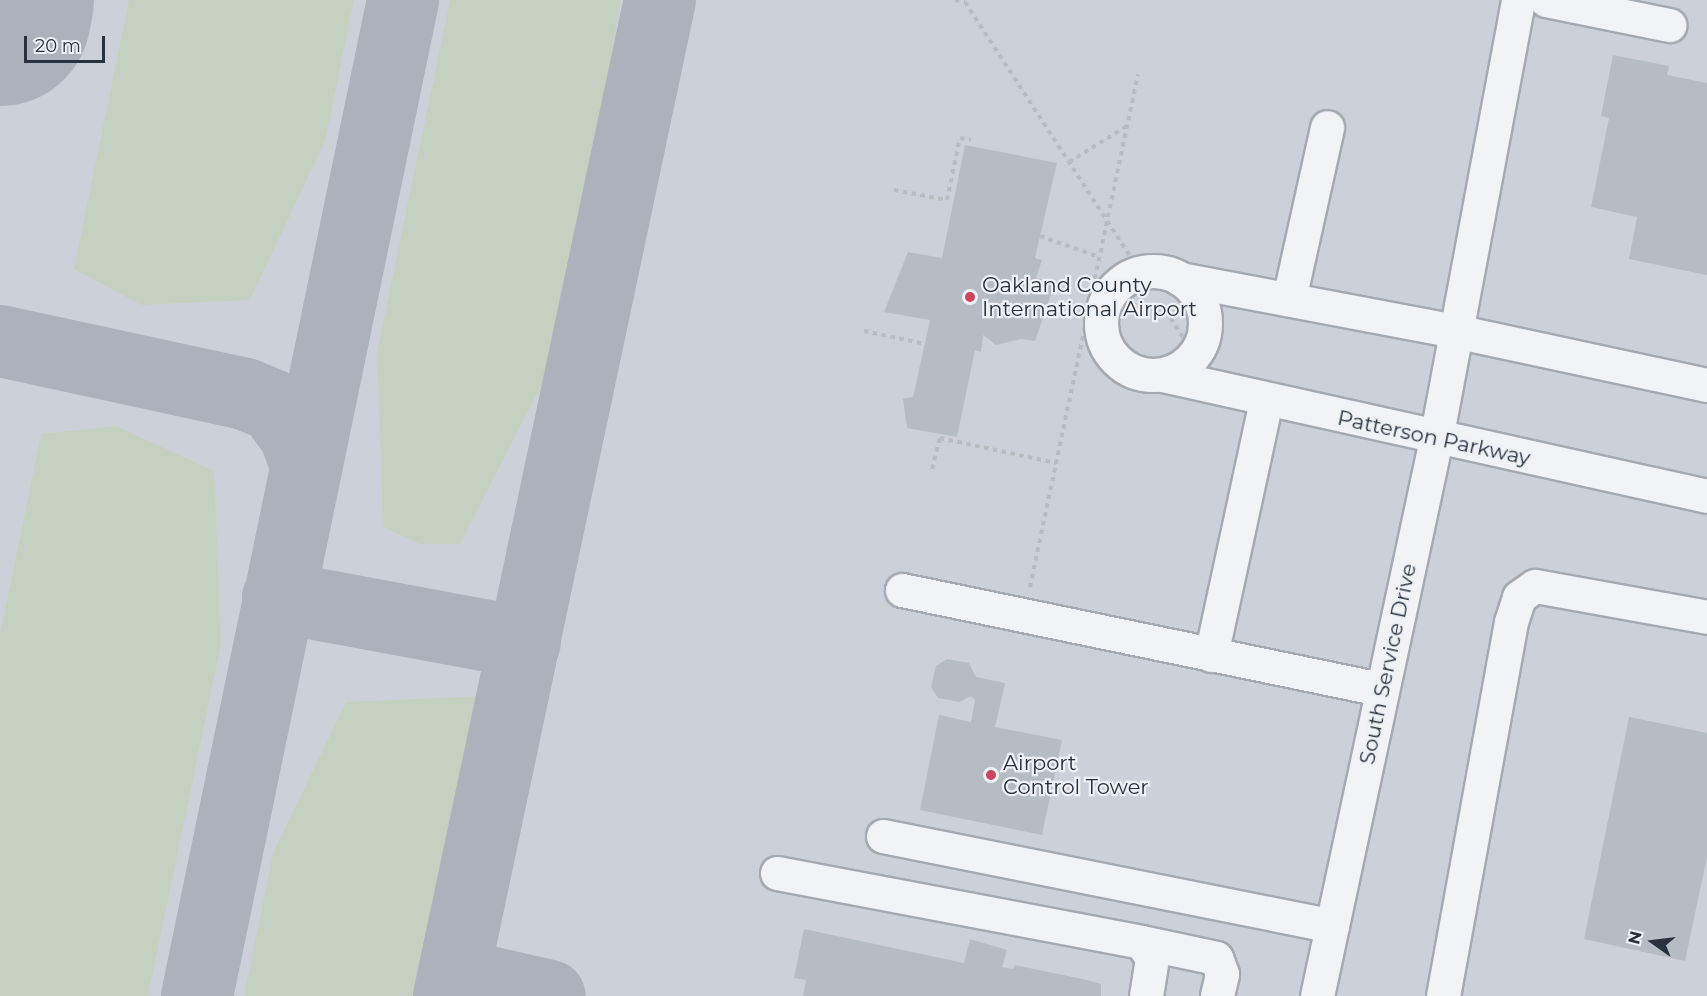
<!DOCTYPE html>
<html>
<head>
<meta charset="utf-8">
<style>
	body { margin:0 }
	#map { position:relative; width:1707px; height:996px; overflow:hidden; background:#dee2e8; font-family:Montserrat,sans-serif }
	div>[style] { position:absolute }
	.built>* { inset:0; background:#ccd1d9; transform-origin:0 0 }
	.green>* { inset:0; background:#c5d1c0 }
	.taxiway>* { height:72px; margin:-36px; padding:0 36px; transform-origin:36px; border-radius:36px; background:#abb2bc }
	.runway>* { height:182px; margin:-91px; padding:0 91px; transform-origin:91px; border-radius:91px; background:#abb2bc }
	.building>* { inset:0; background:#b6bcc4 }
	.path>* { height:4px; margin-top:-2px; transform-origin:0; background:repeating-linear-gradient(90deg,#b9bdc2 0 4.5px,transparent 0 9px) }
	.roads { filter:drop-shadow(2px 0 #a4a9b2) drop-shadow(-2px 0 #a4a9b2) drop-shadow(0 2px #a4a9b2) drop-shadow(0 -2px #a4a9b2) }
	.minor>* { height:33px; margin:-16.5px; padding:0 16.5px; transform-origin:16.5px; border-radius:16.5px; background:#f1f3f6 }
	.minor>.ring { margin:-16.5px; padding:0; box-sizing:content-box; background:none; border:33px solid #f1f3f6; border-radius:50% }
	.dots>* { width:16px; height:16px; translate:-50% -50%; box-sizing:border-box; border:3px solid #eef1f5; border-radius:50% }
	span { translate:-50% -50%; white-space:nowrap; text-align:center; line-height:1.15; -webkit-text-stroke:4.5px #eef1f5; paint-order:stroke }
	.poi-label { font-size:21px; color:#28313e }
	.left { translate:0 -50%; text-align:left }
	.street-label { font-size:21px; color:#28313e }
	.north { position:absolute; left:1623px; top:912px; width:60px; height:60px; -webkit-text-stroke:4px #eef1f5; paint-order:stroke; rotate:284deg; font-size:16px; font-weight:700; line-height:24px; text-align:center; color:#28313e }
	.north::after { content:''; display:block; margin:auto; width:21px; height:27px; background:#28313e; clip-path:polygon(50% 0,100% 100%,50% 72%,0 100%) }
	.scale { position:absolute; left:24px; top:36px; width:81px; height:27px; box-sizing:border-box; border:3px solid #28313e; border-top:0; padding-left:8px; font-size:18px; line-height:21px; white-space:nowrap; color:#28313e; -webkit-text-stroke:4px #eef1f5; paint-order:stroke }
</style>
</head>
<body>
<div id="map">
	<div class="built">
		<div style="left:0;top:0;width:1707px;height:996px"></div>
	</div>
	<div class="green">
		<div style="clip-path:polygon(129px 0,354px 0,325px 141px,250px 300px,141px 305px,74px 269px)"></div>
		<div style="clip-path:polygon(450px 0,620px 0,604px 102px,543px 382px,460px 544px,420px 544px,383px 527px,377px 352px)"></div>
		<div style="clip-path:polygon(116px 426px,214px 471px,221px 644px,148px 996px,0 996px,0 635px,41px 434px)"></div>
		<div style="clip-path:polygon(485px 696px,484px 716px,422px 996px,244px 996px,273px 853px,346px 702px)"></div>
	</div>
	<div class="taxiway">
		<div style="left:0;top:341px;width:251px;rotate:12.2deg"></div>
		<div style="left:245px;top:394px;width:31px;rotate:22deg"></div>
		<div style="left:274px;top:406px;width:36px;rotate:54deg"></div>
		<div style="left:295px;top:435px;width:33px;rotate:70deg"></div>
		<div style="left:278px;top:597px;width:251px;rotate:10.5deg"></div>
		<div style="left:454px;top:974px;width:98px;rotate:12.9deg"></div>
		<div style="left:197px;top:996px;width:1017px;rotate:-78.31deg"></div>
		<div style="left:449px;top:996px;width:1018px;rotate:-78.04deg"></div>
	</div>
	<div class="runway">
		<div style="left:0;top:15px;width:15px;rotate:-79deg"></div>
	</div>
	<div class="building">
		<div style="clip-path:polygon(1613px 55px,1669px 66px,1667px 75px,1707px 83px,1707px 275px,1629px 259px,1637px 217px,1591px 207px,1609px 118px,1601px 116px)"></div>
		<div style="clip-path:polygon(965px 145px,1057px 163px,1035px 258px,1042px 260px,1036px 278px,1055px 283px,1035px 341px,1021px 339px,996px 345px,983px 335px,981px 352px,975px 350px,957px 437px,907px 428px,903px 399px,913px 397px,930px 320px,884px 312px,908px 252px,942px 258px)"></div>
		<div style="clip-path:polygon(947px 659px,969px 663px,976px 677px,1005px 683px,995px 727px,1062px 740px,1042px 835px,920px 810px,939px 715px,971px 722px,975px 700px,971px 696px,960px 702px,938px 698px,931px 687px,936px 666px)"></div>
		<div style="clip-path:polygon(1629px 717px,1707px 733px,1707px 857px,1685px 961px,1584px 939px)"></div>
		<div style="clip-path:polygon(804px 929px,964px 963px,970px 939px,1007px 950px,1002px 967px,1013px 969px,1015px 965px,1087px 980px,1101px 984px,1101px 996px,803px 996px,806px 980px,794px 978px)"></div>
	</div>
	<div class="path">
		<div style="left:955px;top:0;width:10px;rotate:11deg"></div>
		<div style="left:965px;top:2px;width:340px;rotate:57deg"></div>
		<div style="left:1069px;top:162px;width:68px;rotate:-31.8deg"></div>
		<div style="left:894px;top:190px;width:54px;rotate:10.7deg"></div>
		<div style="left:947px;top:200px;width:63px;rotate:-78.2deg"></div>
		<div style="left:960px;top:138px;width:11px;rotate:10deg"></div>
		<div style="left:1040px;top:236px;width:63px;rotate:19.6deg"></div>
		<div style="left:1161px;top:303px;width:56px;rotate:57.4deg"></div>
		<div style="left:864px;top:331px;width:62px;rotate:12deg"></div>
		<div style="left:932px;top:469px;width:32px;rotate:-76deg"></div>
		<div style="left:940px;top:438px;width:119px;rotate:12.2deg"></div>
		<div style="left:1030px;top:587px;width:524px;rotate:-78.11deg"></div>
	</div>
	<div class="roads">
		<div class="minor">
			<div style="left:1546px;top:0;width:126px;rotate:11.5deg"></div>
			<div class="ring" style="left:1101px;top:271px;width:71px;height:71px"></div>
			<div style="left:1180px;top:279px;width:280px;rotate:10.7deg"></div>
			<div style="left:1455px;top:331px;width:258px;rotate:12.1deg"></div>
			<div style="left:1289px;top:299px;width:176px;rotate:-77.5deg"></div>
			<div style="left:1162px;top:375px;width:558px;rotate:12.52deg"></div>
			<div style="left:902px;top:590px;width:490px;rotate:11.7deg"></div>
			<div style="left:1211px;top:655px;width:260px;rotate:-77.8deg"></div>
			<div style="left:883px;top:836px;width:458px;rotate:11.3deg"></div>
			<div style="left:777px;top:873px;width:370px;rotate:10.7deg"></div>
			<div style="left:1141px;top:942px;width:19px;rotate:55deg"></div>
			<div style="left:1152px;top:958px;width:38px;rotate:99deg"></div>
			<div style="left:1141px;top:942px;width:77px;rotate:12deg"></div>
			<div style="left:1216px;top:958px;width:17px;rotate:69deg"></div>
			<div style="left:1222px;top:974px;width:23px;rotate:103deg"></div>
			<div style="left:1317px;top:996px;width:570px;rotate:-77.94deg"></div>
			<div style="left:1436px;top:439px;width:447px;rotate:-79.4deg"></div>
			<div style="left:1443px;top:996px;width:380px;rotate:-79.7deg"></div>
			<div style="left:1511px;top:622px;width:26px;rotate:-72deg"></div>
			<div style="left:1519px;top:597px;width:19px;rotate:-35deg"></div>
			<div style="left:1535px;top:586px;width:175px;rotate:10.2deg"></div>
		</div>
	</div>
	<div class="dots">
		<div style="left:970px;top:297px;background:#cb455d"></div>
		<div style="left:991px;top:775px;background:#cb455d"></div>
	</div>
	<div class="poi-label">
		<span class="left" style="left:982px;top:297px">Oakland County<br>International Airport</span>
		<span class="left" style="left:1003px;top:775px">Airport<br>Control Tower</span>
	</div>
	<div class="street-label">
		<span style="left:1434px;top:438px;rotate:12deg">Patterson Parkway</span>
		<span style="left:1388px;top:664px;rotate:-78deg">South Service Drive</span>
	</div>
	<div class="north">N</div>
	<div class="scale">20 m</div>
</div>
</body>
</html>
